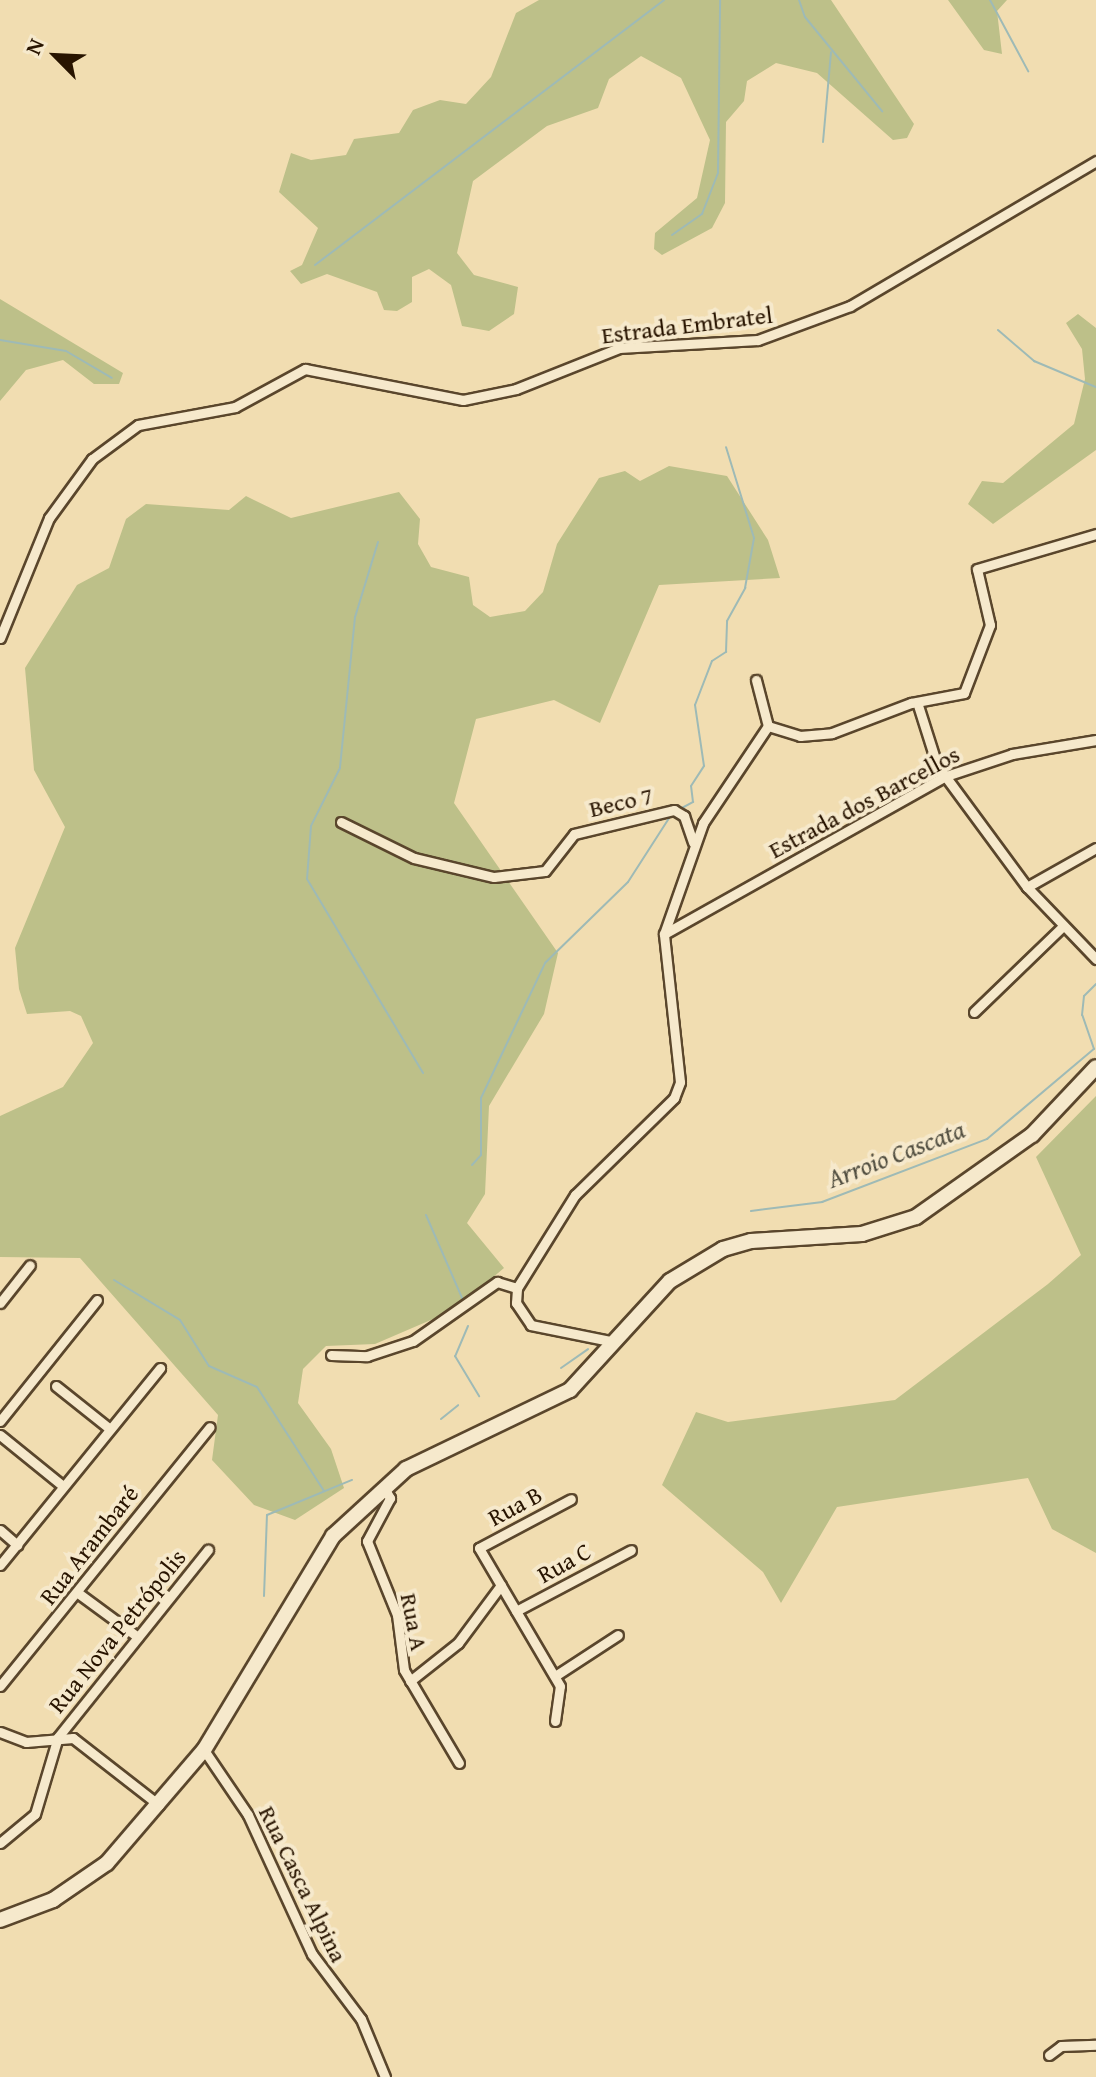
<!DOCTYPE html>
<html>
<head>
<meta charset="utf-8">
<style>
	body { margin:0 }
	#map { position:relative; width:1096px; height:2077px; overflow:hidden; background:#f1ddb1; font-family:"Gentium Book Plus",serif }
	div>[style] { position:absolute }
	.green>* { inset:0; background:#bdc089 }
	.stream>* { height:2px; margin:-1px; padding:0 1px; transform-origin:1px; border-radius:1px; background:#9ebab6 }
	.roads { filter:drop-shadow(2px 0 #5a462c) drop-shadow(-2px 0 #5a462c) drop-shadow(0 2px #5a462c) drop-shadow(0 -2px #5a462c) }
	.minor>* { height:9px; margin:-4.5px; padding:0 4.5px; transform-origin:4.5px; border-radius:4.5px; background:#f6e9cc }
	.secondary>* { height:14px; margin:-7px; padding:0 7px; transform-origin:7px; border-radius:7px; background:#f6e9cc }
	span { translate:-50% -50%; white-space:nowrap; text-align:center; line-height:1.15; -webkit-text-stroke:8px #f6e9cc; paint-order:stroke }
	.street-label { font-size:24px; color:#281400 }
	.water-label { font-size:26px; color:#514e40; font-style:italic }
	.north { position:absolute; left:16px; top:16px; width:80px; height:80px; -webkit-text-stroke:6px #f6e9cc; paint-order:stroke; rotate:294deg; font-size:22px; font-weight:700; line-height:32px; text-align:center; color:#281400 }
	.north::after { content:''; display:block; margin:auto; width:28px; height:36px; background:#281400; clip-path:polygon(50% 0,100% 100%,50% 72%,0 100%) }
</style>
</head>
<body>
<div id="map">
	<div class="green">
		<div style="clip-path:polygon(539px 0,831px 0,914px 124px,907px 138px,893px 140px,817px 73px,776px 63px,747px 81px,744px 101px,726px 122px,725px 203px,712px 228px,662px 255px,654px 249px,655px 233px,697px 198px,710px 140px,681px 78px,641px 56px,609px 79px,598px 108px,547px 126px,473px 181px,457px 253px,474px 275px,518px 287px,514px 314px,489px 331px,462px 326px,451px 285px,429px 269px,412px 277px,412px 302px,397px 311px,384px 310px,377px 292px,327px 274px,301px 284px,290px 271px,302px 265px,318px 228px,279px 192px,291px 153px,311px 160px,346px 155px,354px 139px,399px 133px,413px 110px,440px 100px,466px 104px,491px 77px,516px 13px)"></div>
		<div style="clip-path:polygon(948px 0,1007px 0,997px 11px,1002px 54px,984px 50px)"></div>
		<div style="clip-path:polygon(0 299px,123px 373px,119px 384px,94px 384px,63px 360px,26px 370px,0 401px)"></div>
		<div style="clip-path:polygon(1078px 314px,1096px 328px,1096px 450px,993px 524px,968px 504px,982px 481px,1003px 483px,1074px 424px,1085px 379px,1082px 349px,1066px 323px)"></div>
		<div style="clip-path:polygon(669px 466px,727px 476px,768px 540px,780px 578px,659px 585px,600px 723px,554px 700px,476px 719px,454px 803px,558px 953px,544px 1014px,489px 1106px,485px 1194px,467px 1223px,504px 1268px,454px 1310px,375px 1344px,326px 1346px,303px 1369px,298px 1403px,331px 1449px,344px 1488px,295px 1520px,254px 1505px,212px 1460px,218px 1415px,80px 1258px,0 1257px,0 1116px,63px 1087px,93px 1043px,81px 1016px,70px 1011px,27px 1014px,19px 989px,15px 948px,65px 827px,34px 770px,25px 668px,77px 585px,109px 568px,126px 519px,146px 504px,229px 510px,246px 496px,291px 518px,399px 492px,420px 519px,418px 544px,431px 567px,469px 577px,473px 605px,490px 617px,525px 611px,543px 592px,557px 544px,599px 478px,625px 471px,640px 481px)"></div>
		<div style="clip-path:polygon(1096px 1096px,1096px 1553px,1052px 1529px,1028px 1478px,837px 1507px,781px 1603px,763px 1572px,662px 1485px,696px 1412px,728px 1422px,895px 1400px,1048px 1284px,1081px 1255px,1036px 1157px)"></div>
	</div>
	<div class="stream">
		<div style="left:799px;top:0;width:18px;rotate:71deg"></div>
		<div style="left:805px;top:17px;width:122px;rotate:50.7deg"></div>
		<div style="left:990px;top:0;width:81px;rotate:61.8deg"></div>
		<div style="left:823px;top:142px;width:90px;rotate:-84.9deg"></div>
		<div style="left:672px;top:235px;width:37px;rotate:-35deg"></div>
		<div style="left:702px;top:214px;width:44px;rotate:-68.7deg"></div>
		<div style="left:718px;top:173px;width:173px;rotate:-89.3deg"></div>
		<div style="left:315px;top:265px;width:438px;rotate:-37.2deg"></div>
		<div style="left:998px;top:330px;width:48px;rotate:40.7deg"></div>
		<div style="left:1034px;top:361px;width:67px;rotate:22.8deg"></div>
		<div style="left:0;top:340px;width:67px;rotate:9.5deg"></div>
		<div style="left:66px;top:351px;width:53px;rotate:30.4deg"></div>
		<div style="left:378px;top:542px;width:78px;rotate:107deg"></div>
		<div style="left:355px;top:617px;width:152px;rotate:95.7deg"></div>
		<div style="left:340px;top:768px;width:65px;rotate:116.6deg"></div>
		<div style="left:311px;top:826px;width:53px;rotate:94.3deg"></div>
		<div style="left:307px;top:879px;width:226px;rotate:59.1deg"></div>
		<div style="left:680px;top:809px;width:15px;rotate:-28deg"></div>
		<div style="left:693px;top:802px;width:16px;rotate:-97deg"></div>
		<div style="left:691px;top:786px;width:24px;rotate:-57deg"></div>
		<div style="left:704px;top:766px;width:62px;rotate:-98.4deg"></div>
		<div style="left:695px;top:705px;width:47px;rotate:-68.9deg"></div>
		<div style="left:712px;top:661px;width:17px;rotate:-33deg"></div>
		<div style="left:726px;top:652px;width:31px;rotate:-88deg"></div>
		<div style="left:727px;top:621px;width:38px;rotate:-61deg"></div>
		<div style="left:745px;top:588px;width:51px;rotate:-79.8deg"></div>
		<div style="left:754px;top:538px;width:95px;rotate:-107.1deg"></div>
		<div style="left:472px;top:1165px;width:13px;rotate:-48deg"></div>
		<div style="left:481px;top:1155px;width:57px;rotate:-90deg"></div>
		<div style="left:481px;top:1098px;width:149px;rotate:-64.6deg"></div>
		<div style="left:545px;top:963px;width:116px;rotate:-44.3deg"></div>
		<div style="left:628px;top:882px;width:80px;rotate:-57.3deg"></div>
		<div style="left:751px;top:1211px;width:72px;rotate:-7.2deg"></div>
		<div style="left:822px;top:1202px;width:177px;rotate:-20.9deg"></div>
		<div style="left:987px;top:1139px;width:140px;rotate:-40.1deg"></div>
		<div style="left:1094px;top:1049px;width:36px;rotate:-109deg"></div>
		<div style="left:1082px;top:1015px;width:19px;rotate:-84deg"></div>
		<div style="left:1084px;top:996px;width:17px;rotate:-45deg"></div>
		<div style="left:426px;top:1215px;width:93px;rotate:66.5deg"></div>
		<div style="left:114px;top:1280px;width:77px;rotate:31.2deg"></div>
		<div style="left:180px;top:1320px;width:54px;rotate:57.8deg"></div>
		<div style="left:209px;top:1366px;width:52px;rotate:23.6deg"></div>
		<div style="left:257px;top:1387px;width:124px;rotate:57.2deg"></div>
		<div style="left:468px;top:1326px;width:33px;rotate:113deg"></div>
		<div style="left:455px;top:1356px;width:47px;rotate:59deg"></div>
		<div style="left:561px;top:1368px;width:33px;rotate:-35deg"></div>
		<div style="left:441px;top:1419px;width:22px;rotate:-39deg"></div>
		<div style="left:264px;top:1596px;width:81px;rotate:-87.9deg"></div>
		<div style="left:267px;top:1515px;width:92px;rotate:-22.4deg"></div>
	</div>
	<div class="roads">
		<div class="minor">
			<div style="left:0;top:638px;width:130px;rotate:-67.8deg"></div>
			<div style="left:49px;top:518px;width:73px;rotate:-53.9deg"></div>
			<div style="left:92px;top:459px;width:57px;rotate:-36.5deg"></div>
			<div style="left:138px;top:425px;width:99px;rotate:-10.5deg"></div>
			<div style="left:235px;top:407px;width:80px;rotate:-28.5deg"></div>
			<div style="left:305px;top:369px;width:161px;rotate:11.1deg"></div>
			<div style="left:463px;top:400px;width:54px;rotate:-11.7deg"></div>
			<div style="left:516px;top:389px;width:111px;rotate:-21.7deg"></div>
			<div style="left:619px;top:348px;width:139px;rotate:-3.3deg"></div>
			<div style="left:758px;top:340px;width:98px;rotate:-20.3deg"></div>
			<div style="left:850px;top:306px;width:286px;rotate:-30.5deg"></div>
			<div style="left:756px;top:680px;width:48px;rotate:75.4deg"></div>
			<div style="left:917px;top:702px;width:66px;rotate:72.4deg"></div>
			<div style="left:937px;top:765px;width:152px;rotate:53.6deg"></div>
			<div style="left:1027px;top:887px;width:100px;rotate:46.2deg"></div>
			<div style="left:341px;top:822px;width:81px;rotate:26.3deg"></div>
			<div style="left:414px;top:858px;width:82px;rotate:13.4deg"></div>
			<div style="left:494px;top:877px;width:51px;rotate:-6.7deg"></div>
			<div style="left:545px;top:871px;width:47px;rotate:-51.9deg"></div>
			<div style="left:574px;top:834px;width:103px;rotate:-13.5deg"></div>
			<div style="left:674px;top:810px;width:12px;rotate:31deg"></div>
			<div style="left:684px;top:816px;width:28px;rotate:71deg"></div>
			<div style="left:1027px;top:887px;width:79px;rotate:-29.5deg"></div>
			<div style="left:664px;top:934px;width:323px;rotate:-29.3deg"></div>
			<div style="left:946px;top:776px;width:70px;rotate:-18.4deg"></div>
			<div style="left:1012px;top:754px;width:85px;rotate:-9.5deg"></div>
			<div style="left:974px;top:1012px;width:124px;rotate:-44deg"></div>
			<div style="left:0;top:1303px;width:48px;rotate:-51.7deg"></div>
			<div style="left:615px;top:1342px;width:86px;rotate:-168.6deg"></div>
			<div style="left:531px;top:1325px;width:27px;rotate:-124deg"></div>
			<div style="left:516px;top:1303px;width:15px;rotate:-86deg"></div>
			<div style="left:517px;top:1288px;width:110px;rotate:-58.1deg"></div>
			<div style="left:575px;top:1195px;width:139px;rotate:-44.4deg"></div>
			<div style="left:674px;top:1098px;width:17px;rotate:-69deg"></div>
			<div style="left:680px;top:1082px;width:149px;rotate:-96.2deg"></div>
			<div style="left:664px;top:934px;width:118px;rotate:-70.6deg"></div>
			<div style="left:703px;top:823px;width:117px;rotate:-56.2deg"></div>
			<div style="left:768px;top:726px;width:34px;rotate:17deg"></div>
			<div style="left:800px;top:736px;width:32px;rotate:-5deg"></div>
			<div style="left:832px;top:733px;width:85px;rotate:-20.8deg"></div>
			<div style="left:911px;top:703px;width:54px;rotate:-10.7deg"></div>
			<div style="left:964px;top:693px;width:73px;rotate:-69.1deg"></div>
			<div style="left:990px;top:625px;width:57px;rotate:-103.1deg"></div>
			<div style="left:977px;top:569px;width:124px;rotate:-16.4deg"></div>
			<div style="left:331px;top:1355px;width:36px;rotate:2deg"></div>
			<div style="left:367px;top:1356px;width:48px;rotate:-18.1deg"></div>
			<div style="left:413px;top:1341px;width:103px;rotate:-35.1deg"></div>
			<div style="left:497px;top:1282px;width:21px;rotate:17deg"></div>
			<div style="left:56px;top:1386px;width:69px;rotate:38.5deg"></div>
			<div style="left:0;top:1421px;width:155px;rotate:-51.3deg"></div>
			<div style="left:0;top:1435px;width:81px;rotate:39deg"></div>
			<div style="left:384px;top:1488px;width:12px;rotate:59deg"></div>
			<div style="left:390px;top:1498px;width:49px;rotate:118.1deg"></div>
			<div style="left:367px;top:1541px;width:80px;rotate:67.9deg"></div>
			<div style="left:397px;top:1615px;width:55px;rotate:82.7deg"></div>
			<div style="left:404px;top:1670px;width:108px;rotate:59.4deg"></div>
			<div style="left:0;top:1530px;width:23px;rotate:41deg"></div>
			<div style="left:0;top:1565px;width:254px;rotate:-50.9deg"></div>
			<div style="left:78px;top:1593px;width:74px;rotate:36.3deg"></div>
			<div style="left:516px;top:1611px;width:130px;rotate:-27.9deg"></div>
			<div style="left:555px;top:1676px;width:75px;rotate:-33.1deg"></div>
			<div style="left:410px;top:1681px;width:61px;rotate:-38.4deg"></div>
			<div style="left:458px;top:1643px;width:72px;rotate:-53.4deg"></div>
			<div style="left:0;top:1686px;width:333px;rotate:-51deg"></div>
			<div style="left:555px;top:1721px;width:35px;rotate:-82deg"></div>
			<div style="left:560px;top:1686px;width:160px;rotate:-120.4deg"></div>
			<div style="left:479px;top:1548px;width:104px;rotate:-28deg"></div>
			<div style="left:0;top:1732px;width:28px;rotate:21deg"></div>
			<div style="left:26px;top:1742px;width:47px;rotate:-4.9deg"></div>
			<div style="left:73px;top:1738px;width:109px;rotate:37.9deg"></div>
			<div style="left:204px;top:1750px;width:78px;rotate:55.9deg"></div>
			<div style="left:248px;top:1815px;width:153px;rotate:65.3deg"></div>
			<div style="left:312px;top:1954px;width:81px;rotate:53deg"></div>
			<div style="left:361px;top:2019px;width:63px;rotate:67.5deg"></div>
			<div style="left:0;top:1843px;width:45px;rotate:-39.6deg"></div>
			<div style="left:35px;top:1814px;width:80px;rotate:-73.4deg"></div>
			<div style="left:58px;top:1737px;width:240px;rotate:-51.3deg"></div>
			<div style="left:1049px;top:2055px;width:15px;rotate:-37deg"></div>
			<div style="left:1061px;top:2046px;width:35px;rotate:-2deg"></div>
		</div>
		<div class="secondary">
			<div style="left:0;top:1920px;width:57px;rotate:-20.7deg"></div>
			<div style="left:53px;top:1900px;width:65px;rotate:-34.4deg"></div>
			<div style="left:107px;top:1863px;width:149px;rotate:-49.4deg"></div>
			<div style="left:204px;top:1750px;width:250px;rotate:-58.9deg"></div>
			<div style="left:333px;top:1536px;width:99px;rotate:-42.5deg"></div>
			<div style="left:406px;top:1469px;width:182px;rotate:-25.7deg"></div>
			<div style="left:570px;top:1390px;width:148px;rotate:-47.5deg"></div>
			<div style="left:670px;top:1281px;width:62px;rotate:-31.1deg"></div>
			<div style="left:723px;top:1249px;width:29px;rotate:-16deg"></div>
			<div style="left:751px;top:1241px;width:111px;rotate:-3.6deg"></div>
			<div style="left:862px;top:1234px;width:57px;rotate:-17.5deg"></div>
			<div style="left:916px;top:1217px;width:142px;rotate:-35.3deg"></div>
			<div style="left:1032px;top:1135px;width:93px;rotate:-46.7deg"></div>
		</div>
	</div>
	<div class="street-label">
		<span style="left:687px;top:325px;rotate:-7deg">Estrada Embratel</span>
		<span style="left:621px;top:802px;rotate:-13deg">Beco 7</span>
		<span style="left:864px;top:802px;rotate:-28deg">Estrada dos Barcellos</span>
		<span style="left:515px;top:1506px;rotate:-28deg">Rua B</span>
		<span style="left:89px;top:1545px;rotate:-52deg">Rua Arambaré</span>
		<span style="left:564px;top:1563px;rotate:-29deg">Rua C</span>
		<span style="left:414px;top:1622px;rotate:79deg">Rua A</span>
		<span style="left:117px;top:1631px;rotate:-51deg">Rua Nova Petrópolis</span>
		<span style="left:303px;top:1884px;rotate:64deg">Rua Casca Alpina</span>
	</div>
	<div class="water-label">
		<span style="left:896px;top:1154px;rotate:-21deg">Arroio Cascata</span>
	</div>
	<div class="north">N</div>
</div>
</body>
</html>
